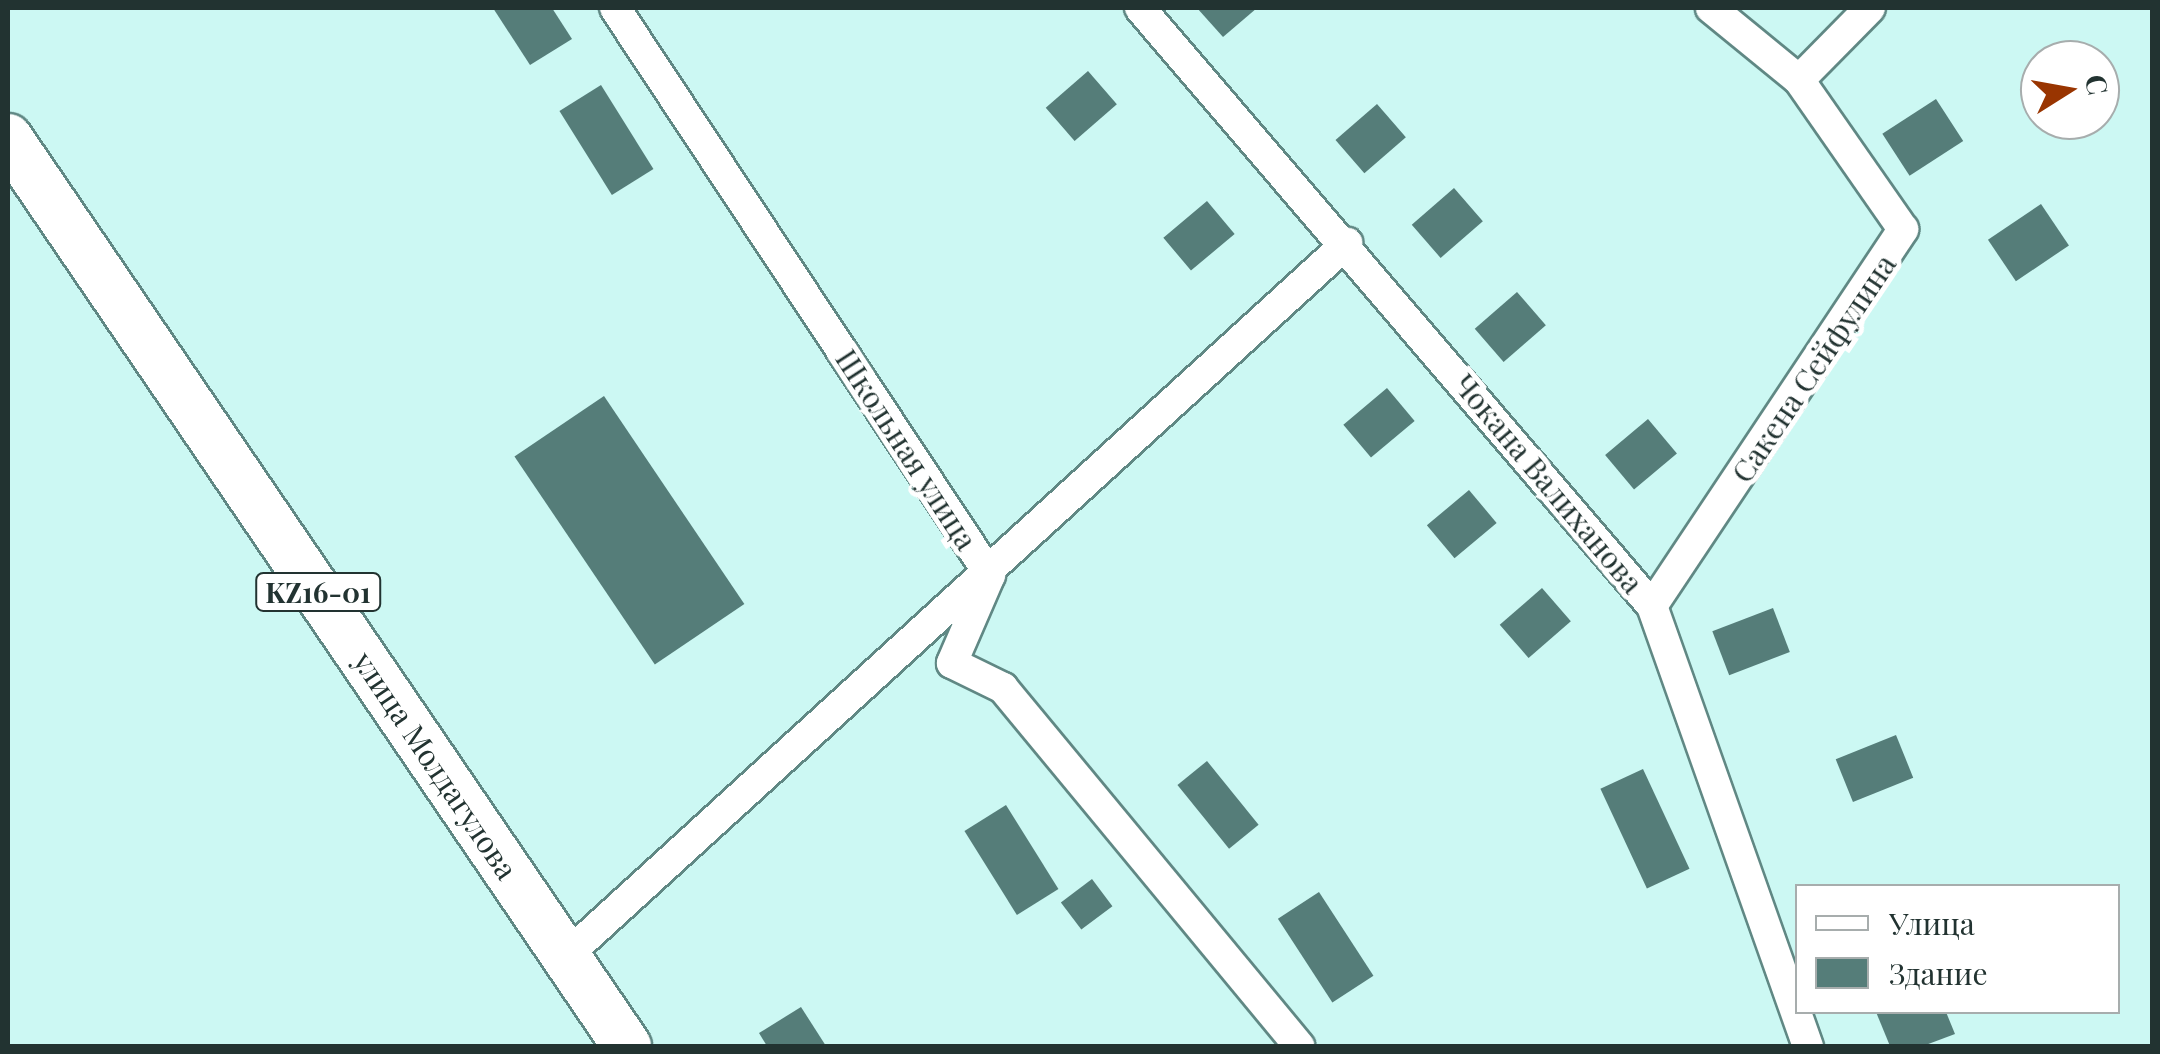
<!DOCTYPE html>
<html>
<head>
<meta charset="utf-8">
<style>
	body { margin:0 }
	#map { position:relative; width:2160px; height:1054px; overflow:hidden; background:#ccf8f3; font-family:"Playfair Display",serif }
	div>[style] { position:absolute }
	.building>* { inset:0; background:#557d79; transform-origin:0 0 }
	.roads { filter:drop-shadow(2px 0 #608884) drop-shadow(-2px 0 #608884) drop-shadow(0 2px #608884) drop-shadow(0 -2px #608884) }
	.street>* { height:30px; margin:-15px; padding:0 15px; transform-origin:15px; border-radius:15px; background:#fff }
	.primary>* { height:48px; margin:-24px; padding:0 24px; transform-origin:24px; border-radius:24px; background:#fff }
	span { translate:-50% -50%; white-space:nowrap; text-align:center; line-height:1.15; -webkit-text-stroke:10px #fff; paint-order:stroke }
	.shield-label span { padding:2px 8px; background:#fff; border:2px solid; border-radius:8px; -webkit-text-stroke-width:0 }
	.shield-label { font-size:28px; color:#223331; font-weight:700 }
	.street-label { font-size:30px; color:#223331 }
	.frame { position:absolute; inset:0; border:10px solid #223331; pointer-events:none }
	.legend { position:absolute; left:1795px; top:884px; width:325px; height:130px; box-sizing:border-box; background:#fff; border:2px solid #a7adad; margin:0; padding:12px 18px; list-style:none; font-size:30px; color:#223331 }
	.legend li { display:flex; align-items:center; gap:20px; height:50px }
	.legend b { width:50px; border:2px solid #a7adad }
	.north { position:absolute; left:2020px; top:40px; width:100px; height:100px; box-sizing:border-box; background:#fff; border:2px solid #a7adad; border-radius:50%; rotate:79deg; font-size:28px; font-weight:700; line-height:40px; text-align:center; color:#223331 }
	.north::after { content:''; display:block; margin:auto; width:35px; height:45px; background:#993501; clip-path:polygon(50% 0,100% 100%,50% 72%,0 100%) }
</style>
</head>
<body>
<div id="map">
	<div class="building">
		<div style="clip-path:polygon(493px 8px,552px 8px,572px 39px,530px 65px)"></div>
		<div style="clip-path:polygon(1197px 8px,1257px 8px,1223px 37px)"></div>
		<div style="left:1088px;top:71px;width:44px;height:56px;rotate:49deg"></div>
		<div style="left:601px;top:85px;width:99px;height:49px;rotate:58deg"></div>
		<div style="left:1936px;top:99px;width:50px;height:64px;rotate:57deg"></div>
		<div style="left:1377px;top:104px;width:44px;height:55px;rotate:49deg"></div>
		<div style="left:1454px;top:188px;width:44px;height:56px;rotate:49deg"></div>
		<div style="left:1207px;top:201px;width:43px;height:57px;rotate:50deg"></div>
		<div style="left:2041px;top:204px;width:50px;height:64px;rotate:56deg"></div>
		<div style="left:1517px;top:292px;width:44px;height:56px;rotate:49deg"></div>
		<div style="left:1387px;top:388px;width:43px;height:57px;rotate:50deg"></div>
		<div style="left:604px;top:396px;width:251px;height:108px;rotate:56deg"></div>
		<div style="left:1648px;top:419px;width:45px;height:56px;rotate:50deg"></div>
		<div style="left:1469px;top:490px;width:43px;height:55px;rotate:50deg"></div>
		<div style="left:1542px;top:588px;width:44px;height:56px;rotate:49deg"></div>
		<div style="left:1773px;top:608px;width:47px;height:65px;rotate:69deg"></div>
		<div style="left:1896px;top:735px;width:46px;height:65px;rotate:68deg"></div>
		<div style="left:1207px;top:761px;width:82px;height:38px;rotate:51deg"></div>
		<div style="left:1643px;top:769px;width:110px;height:47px;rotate:65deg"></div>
		<div style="left:1006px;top:805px;width:99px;height:49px;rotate:58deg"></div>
		<div style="left:1092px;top:879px;width:34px;height:39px;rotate:53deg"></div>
		<div style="left:1319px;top:892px;width:100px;height:49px;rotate:57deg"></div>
		<div style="clip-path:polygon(801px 1007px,826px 1046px,767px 1046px,759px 1033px)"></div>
		<div style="clip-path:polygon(1876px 1012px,1946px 1012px,1955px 1034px,1923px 1046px,1890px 1046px)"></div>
	</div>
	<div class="roads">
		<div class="street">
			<div style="left:615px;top:8px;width:680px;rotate:56.52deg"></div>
			<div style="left:990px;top:575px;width:96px;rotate:113.4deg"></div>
			<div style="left:952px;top:663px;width:57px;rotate:26.1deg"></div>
			<div style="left:1003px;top:688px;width:465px;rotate:50.4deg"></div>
			<div style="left:1140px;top:8px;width:787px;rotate:49.43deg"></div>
			<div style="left:1652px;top:606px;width:467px;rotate:70.5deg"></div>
			<div style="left:1799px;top:80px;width:101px;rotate:-45.4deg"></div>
			<div style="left:1652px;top:606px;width:453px;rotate:-56.3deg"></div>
			<div style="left:1903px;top:229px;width:182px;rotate:-124.9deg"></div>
			<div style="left:1799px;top:80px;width:114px;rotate:-140.7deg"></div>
			<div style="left:566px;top:956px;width:1058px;rotate:-42.39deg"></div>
		</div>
		<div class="primary">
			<div style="left:8px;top:138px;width:1099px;rotate:55.72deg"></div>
		</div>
	</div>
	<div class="shield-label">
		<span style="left:318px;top:592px">KZ16-01</span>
	</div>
	<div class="street-label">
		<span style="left:1813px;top:368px;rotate:-56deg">Сакена Сейфулина</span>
		<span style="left:907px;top:449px;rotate:57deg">Школьная улица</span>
		<span style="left:1549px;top:483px;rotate:50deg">Чокана Валиханова</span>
		<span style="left:436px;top:765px;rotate:56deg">улица Молдагулова</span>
	</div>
	<div class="frame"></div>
	<ul class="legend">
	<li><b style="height:12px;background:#fff"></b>Улица</li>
	<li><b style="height:28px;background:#557d79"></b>Здание</li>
	</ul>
	<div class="north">С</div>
</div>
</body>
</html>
